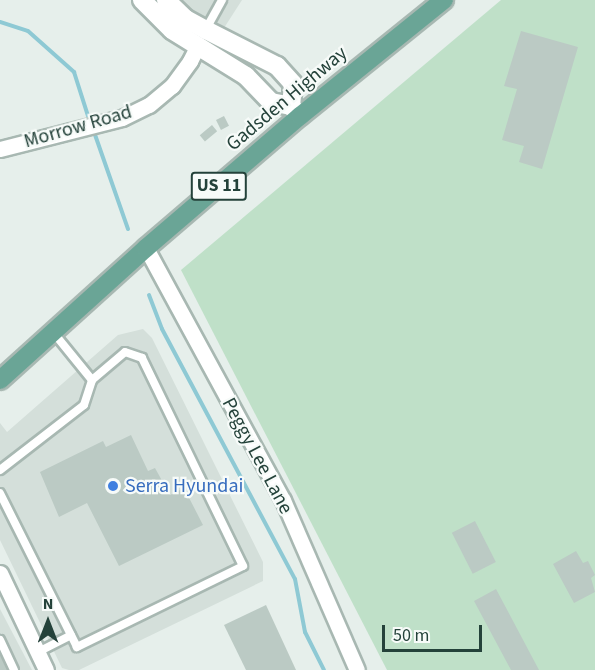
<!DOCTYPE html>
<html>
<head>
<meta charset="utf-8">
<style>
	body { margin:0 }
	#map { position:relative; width:595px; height:670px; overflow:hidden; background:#e6efeb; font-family:"Source Sans 3",sans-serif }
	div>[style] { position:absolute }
	.built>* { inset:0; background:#d4dfda }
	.green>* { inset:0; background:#bfe0c8 }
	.stream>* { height:4px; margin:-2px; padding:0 2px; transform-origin:2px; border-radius:2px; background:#8ec9d4 }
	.building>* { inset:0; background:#bbcac4; transform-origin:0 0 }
	.roads { filter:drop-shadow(2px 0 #a8b8b2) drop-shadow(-2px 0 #a8b8b2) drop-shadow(0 2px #a8b8b2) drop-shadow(0 -2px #a8b8b2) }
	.service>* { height:8px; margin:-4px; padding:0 4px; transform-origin:4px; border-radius:4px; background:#fff }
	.minor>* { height:15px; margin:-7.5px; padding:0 7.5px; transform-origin:7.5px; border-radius:7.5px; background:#fff }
	.tertiary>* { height:18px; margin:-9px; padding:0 9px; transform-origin:9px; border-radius:9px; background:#fff }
	.primary>* { height:18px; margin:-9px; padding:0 9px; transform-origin:9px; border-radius:9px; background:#6aa596 }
	.dots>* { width:16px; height:16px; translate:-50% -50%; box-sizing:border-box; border:3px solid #f7fbf9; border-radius:50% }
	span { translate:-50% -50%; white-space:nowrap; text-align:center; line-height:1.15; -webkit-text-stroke:4.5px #f7fbf9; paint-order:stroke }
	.shield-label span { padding:2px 4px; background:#f7fbf9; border:2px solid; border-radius:4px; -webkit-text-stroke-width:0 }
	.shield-label { font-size:18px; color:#24423a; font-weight:700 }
	.street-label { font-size:20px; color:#24423a }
	.shop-label { font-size:20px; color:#366cbe }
	.left { translate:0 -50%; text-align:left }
	.north { position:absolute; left:18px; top:592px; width:60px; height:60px; -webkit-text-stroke:4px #f7fbf9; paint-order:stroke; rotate:0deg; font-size:16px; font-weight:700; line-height:24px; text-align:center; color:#24423a }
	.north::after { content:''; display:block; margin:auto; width:21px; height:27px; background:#24423a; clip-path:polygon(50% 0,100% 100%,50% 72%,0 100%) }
	.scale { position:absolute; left:382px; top:625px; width:100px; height:27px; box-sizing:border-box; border:3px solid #24423a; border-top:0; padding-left:8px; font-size:18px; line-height:21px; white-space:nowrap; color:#24423a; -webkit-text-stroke:4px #f7fbf9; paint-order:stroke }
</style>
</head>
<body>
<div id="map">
	<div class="built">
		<div style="clip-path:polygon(181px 0,242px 0,224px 28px,192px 10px)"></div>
		<div style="clip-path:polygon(143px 329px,152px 338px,263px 562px,263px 581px,79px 670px,69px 670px,62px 668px,0 540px,0 423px,7px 432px,118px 335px)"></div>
		<div style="clip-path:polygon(0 609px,32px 670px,0 670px)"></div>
	</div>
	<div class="green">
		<div style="clip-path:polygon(501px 0,595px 0,595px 670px,387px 670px,181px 270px)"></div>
	</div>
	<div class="stream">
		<div style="left:0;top:22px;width:29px;rotate:18deg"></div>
		<div style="left:28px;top:31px;width:62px;rotate:41.7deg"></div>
		<div style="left:74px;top:72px;width:52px;rotate:72.3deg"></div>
		<div style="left:93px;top:129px;width:106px;rotate:70.7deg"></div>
		<div style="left:149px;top:295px;width:36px;rotate:69deg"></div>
		<div style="left:162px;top:329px;width:283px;rotate:62deg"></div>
		<div style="left:295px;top:579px;width:54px;rotate:79.3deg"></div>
		<div style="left:305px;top:632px;width:42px;rotate:63.4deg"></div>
	</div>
	<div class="building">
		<div style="clip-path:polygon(521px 31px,578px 47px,542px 169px,519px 162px,524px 146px,502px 140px,517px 89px,504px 86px)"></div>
		<div style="left:224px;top:116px;width:11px;height:9px;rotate:63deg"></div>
		<div style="left:212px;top:125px;width:8px;height:16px;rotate:50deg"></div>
		<div style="clip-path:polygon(131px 435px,148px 471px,155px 468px,170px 495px,184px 488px,203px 525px,119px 566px,87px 503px,59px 517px,40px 472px,103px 441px,106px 447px)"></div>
		<div style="left:475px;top:521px;width:46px;height:26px;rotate:63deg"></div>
		<div style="clip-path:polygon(576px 551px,583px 563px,588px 561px,595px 575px,591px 578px,595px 592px,574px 603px,553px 564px)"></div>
		<div style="clip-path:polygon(496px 589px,539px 670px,511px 670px,474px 601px)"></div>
		<div style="clip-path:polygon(266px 605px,296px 670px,246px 670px,224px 625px)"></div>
		<div style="clip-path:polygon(0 650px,10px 670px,0 670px)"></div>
	</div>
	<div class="roads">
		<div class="service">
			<div style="left:206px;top:29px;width:33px;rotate:-61deg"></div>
			<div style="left:53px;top:332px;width:62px;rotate:50.9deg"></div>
			<div style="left:0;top:470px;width:106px;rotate:-37.7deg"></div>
			<div style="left:84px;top:405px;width:26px;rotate:-72deg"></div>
			<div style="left:92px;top:380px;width:43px;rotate:-40.3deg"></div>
			<div style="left:125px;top:352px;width:18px;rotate:19deg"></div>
			<div style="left:142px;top:358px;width:231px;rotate:64.1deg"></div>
			<div style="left:243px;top:566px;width:185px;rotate:154deg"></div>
			<div style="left:77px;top:647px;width:172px;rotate:-116.6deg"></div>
			<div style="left:0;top:640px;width:33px;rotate:65deg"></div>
			<div style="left:38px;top:652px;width:37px;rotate:-27deg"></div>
		</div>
		<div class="minor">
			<div style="left:0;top:149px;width:126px;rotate:-14.3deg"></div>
			<div style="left:122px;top:118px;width:30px;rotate:-26deg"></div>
			<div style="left:149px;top:105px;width:30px;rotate:-40deg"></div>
			<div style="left:172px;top:86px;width:31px;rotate:-54deg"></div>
			<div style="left:190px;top:61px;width:18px;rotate:-63deg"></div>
			<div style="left:146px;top:248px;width:287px;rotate:61.5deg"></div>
			<div style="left:283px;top:500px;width:185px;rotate:66.5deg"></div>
			<div style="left:0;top:573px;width:107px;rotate:64.6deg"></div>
		</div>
		<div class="tertiary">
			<div style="left:142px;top:0;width:42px;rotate:45deg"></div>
			<div style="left:172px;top:30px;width:87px;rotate:31.9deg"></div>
			<div style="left:246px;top:76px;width:36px;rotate:46deg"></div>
			<div style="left:271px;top:102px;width:20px;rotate:11deg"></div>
			<div style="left:291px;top:106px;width:13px;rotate:48deg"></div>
			<div style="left:166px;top:0;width:28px;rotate:44deg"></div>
			<div style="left:186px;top:19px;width:23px;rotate:29deg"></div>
			<div style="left:206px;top:30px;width:80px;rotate:26.9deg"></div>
			<div style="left:277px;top:66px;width:24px;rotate:48deg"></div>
			<div style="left:293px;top:84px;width:22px;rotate:95deg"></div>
		</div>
		<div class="primary">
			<div style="left:0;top:380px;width:197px;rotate:-42.1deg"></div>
			<div style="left:146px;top:248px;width:203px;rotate:-40.6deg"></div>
			<div style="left:300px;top:116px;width:185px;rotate:-38.9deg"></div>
		</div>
	</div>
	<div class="dots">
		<div style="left:113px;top:486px;background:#3f7fe0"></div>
	</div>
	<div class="shield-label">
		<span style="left:219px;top:186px">US 11</span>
	</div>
	<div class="street-label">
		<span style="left:287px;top:99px;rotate:-40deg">Gadsden Highway</span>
		<span style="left:78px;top:127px;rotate:-16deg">Morrow Road</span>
		<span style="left:257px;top:456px;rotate:62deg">Peggy Lee Lane</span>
	</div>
	<div class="shop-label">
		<span class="left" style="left:125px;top:486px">Serra Hyundai</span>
	</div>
	<div class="north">N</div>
	<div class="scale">50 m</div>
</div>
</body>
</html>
